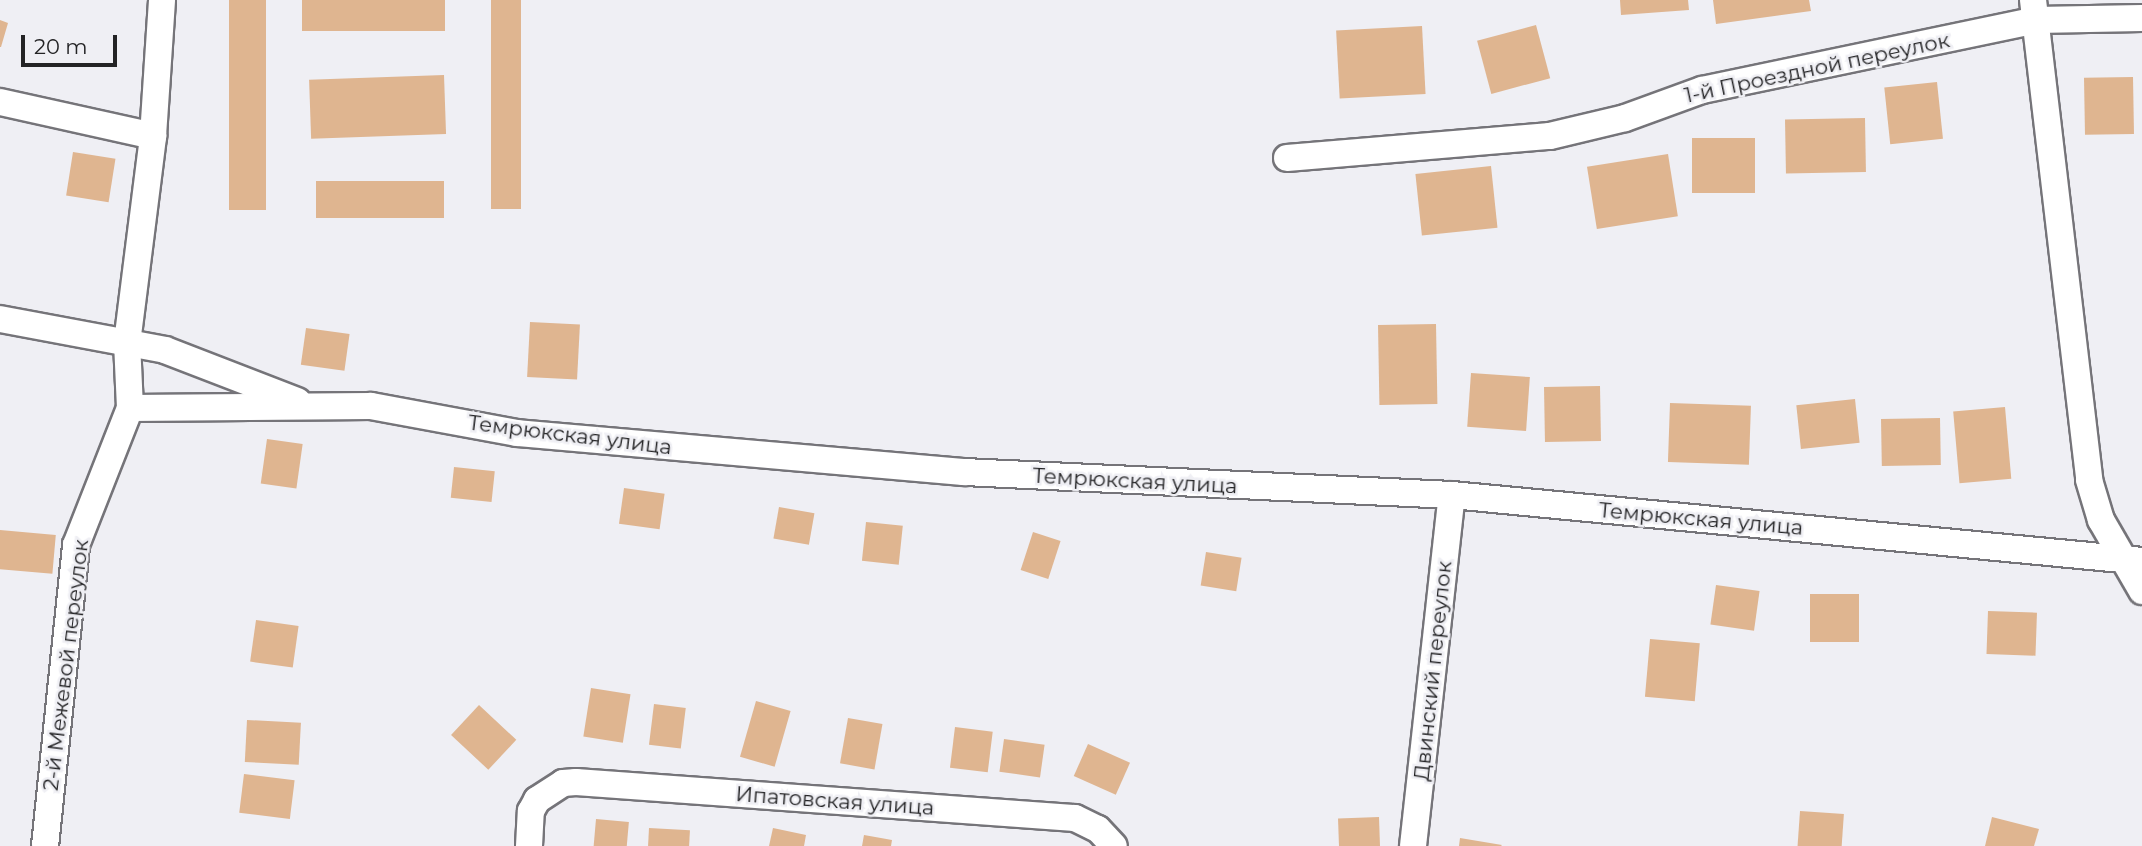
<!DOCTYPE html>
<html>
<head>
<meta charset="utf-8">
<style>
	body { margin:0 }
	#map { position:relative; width:2142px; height:846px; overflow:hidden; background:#efeff4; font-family:Montserrat,sans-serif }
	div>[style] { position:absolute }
	.building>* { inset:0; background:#dfb590; transform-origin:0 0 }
	.roads { filter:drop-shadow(2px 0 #757479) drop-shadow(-2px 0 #757479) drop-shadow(0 2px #757479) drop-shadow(0 -2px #757479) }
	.street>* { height:26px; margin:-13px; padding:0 13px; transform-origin:13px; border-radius:13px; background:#fff }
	span { translate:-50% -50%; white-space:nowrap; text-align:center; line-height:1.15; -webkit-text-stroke:5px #efeff4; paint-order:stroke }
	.street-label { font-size:21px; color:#232325 }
	.scale { position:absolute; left:21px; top:35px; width:96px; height:32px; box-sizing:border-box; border:4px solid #232325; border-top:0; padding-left:9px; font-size:21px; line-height:24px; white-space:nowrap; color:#232325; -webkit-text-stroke:5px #efeff4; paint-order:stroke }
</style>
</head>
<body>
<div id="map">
	<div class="building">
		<div style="left:229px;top:0;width:37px;height:210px"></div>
		<div style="left:302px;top:0;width:143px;height:31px"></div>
		<div style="left:491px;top:0;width:30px;height:209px"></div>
		<div style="clip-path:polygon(1620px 0,1688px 0,1689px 10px,1621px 15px)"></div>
		<div style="clip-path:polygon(1713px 0,1809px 0,1811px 11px,1716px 24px)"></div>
		<div style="clip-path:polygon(0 20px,8px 23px,1px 47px,0 47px)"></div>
		<div style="left:1536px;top:25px;width:55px;height:61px;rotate:75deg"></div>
		<div style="left:1422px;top:26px;width:68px;height:86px;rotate:87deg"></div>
		<div style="left:444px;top:75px;width:59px;height:135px;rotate:88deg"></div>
		<div style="left:2133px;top:77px;width:57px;height:49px;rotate:89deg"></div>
		<div style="left:1937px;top:82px;width:57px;height:53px;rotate:84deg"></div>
		<div style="left:1865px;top:118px;width:54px;height:80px;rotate:89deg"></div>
		<div style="left:1692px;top:138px;width:63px;height:55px"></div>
		<div style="left:73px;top:152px;width:43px;height:44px;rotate:9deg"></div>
		<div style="left:1668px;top:154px;width:63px;height:82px;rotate:81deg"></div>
		<div style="left:1491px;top:166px;width:62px;height:76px;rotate:84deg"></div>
		<div style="left:444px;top:181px;width:37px;height:128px;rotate:90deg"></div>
		<div style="left:530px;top:322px;width:50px;height:55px;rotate:3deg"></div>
		<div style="left:1436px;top:324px;width:80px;height:58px;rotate:89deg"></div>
		<div style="left:306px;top:328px;width:44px;height:37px;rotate:8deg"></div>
		<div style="left:1471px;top:373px;width:59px;height:54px;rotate:4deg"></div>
		<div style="left:1600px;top:386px;width:55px;height:56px;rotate:89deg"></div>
		<div style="left:1855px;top:399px;width:44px;height:59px;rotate:84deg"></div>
		<div style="left:1670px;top:403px;width:81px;height:59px;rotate:2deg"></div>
		<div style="left:2005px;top:407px;width:72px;height:52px;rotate:85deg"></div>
		<div style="left:1940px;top:418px;width:47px;height:59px;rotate:89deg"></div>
		<div style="left:267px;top:439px;width:36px;height:45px;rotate:8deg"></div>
		<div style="left:454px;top:467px;width:41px;height:31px;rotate:6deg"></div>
		<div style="left:624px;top:488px;width:41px;height:36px;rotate:8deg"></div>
		<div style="left:779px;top:507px;width:36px;height:32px;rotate:10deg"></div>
		<div style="left:866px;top:522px;width:37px;height:39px;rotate:6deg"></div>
		<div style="left:0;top:530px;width:56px;height:39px;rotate:5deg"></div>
		<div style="left:1033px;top:532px;width:29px;height:40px;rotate:18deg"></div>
		<div style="left:1206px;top:552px;width:36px;height:34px;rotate:9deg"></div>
		<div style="left:1716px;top:585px;width:44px;height:40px;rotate:8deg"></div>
		<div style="left:1810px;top:594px;width:49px;height:48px"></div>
		<div style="left:1988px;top:611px;width:49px;height:43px;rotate:2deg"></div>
		<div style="left:256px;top:620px;width:43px;height:42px;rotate:8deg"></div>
		<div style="left:1650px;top:639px;width:50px;height:58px;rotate:5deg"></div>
		<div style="left:591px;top:688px;width:40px;height:49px;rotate:9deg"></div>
		<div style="left:756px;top:701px;width:36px;height:58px;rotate:16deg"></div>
		<div style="left:654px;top:704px;width:32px;height:41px;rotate:7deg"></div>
		<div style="left:479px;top:705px;width:51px;height:41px;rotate:43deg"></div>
		<div style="left:848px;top:718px;width:35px;height:46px;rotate:10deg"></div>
		<div style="left:247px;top:720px;width:54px;height:42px;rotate:3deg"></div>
		<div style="left:955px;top:727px;width:38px;height:41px;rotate:7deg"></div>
		<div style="left:1004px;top:739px;width:41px;height:33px;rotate:8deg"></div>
		<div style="left:1088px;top:744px;width:46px;height:35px;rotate:24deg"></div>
		<div style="left:244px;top:774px;width:51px;height:39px;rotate:7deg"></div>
		<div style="left:1800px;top:811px;width:44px;height:35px;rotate:4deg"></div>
		<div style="left:1379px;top:817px;width:29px;height:41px;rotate:88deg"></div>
		<div style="clip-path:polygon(1992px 817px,2039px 829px,2034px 846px,1985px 846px)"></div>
		<div style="left:596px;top:819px;width:33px;height:27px;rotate:5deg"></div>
		<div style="left:649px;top:828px;width:41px;height:18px;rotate:3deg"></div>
		<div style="clip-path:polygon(773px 828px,806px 835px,804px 846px,769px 846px)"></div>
		<div style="clip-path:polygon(864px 835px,892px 840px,891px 846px,862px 846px)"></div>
		<div style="clip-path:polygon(1460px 838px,1502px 845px,1501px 846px,1459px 846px)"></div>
	</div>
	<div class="roads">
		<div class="street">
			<div style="left:2033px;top:0;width:483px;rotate:83.3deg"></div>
			<div style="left:2089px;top:480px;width:42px;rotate:73.3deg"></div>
			<div style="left:2101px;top:520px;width:82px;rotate:60deg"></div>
			<div style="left:0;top:102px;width:157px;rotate:12.5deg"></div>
			<div style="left:1287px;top:158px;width:264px;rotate:-4.8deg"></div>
			<div style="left:1550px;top:136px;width:77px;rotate:-13.5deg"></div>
			<div style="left:1625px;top:118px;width:82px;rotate:-20deg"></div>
			<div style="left:1702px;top:90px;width:341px;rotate:-11.8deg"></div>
			<div style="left:2036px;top:20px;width:106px;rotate:-1.1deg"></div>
			<div style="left:0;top:319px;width:168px;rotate:10.6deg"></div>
			<div style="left:165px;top:350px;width:142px;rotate:21.1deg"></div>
			<div style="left:130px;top:408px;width:241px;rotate:-0.5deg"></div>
			<div style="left:371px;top:406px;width:148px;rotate:10.5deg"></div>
			<div style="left:517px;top:433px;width:449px;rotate:5deg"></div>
			<div style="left:964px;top:472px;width:489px;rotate:2.7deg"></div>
			<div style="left:1452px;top:495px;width:693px;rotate:5.46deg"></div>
			<div style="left:45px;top:846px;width:303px;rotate:-84.1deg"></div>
			<div style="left:76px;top:545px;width:147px;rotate:-68.5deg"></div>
			<div style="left:130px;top:408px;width:65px;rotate:-92.6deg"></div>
			<div style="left:127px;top:343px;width:209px;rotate:-82.8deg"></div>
			<div style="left:153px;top:136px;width:136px;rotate:-86.2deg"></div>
			<div style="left:529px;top:846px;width:35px;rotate:-87deg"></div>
			<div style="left:531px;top:811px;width:13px;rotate:-61deg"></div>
			<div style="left:537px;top:800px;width:31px;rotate:-33deg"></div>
			<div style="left:563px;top:783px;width:13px;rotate:-4deg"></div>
			<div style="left:576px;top:782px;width:500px;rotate:4.13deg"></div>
			<div style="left:1075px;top:818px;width:25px;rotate:26deg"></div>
			<div style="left:1098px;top:829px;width:23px;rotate:47deg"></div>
			<div style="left:1413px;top:846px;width:353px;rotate:-83.7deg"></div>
		</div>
	</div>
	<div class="street-label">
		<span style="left:1817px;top:68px;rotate:-12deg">1-й Проездной переулок</span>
		<span style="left:570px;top:435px;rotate:7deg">Темрюкская улица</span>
		<span style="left:1135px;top:481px;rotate:3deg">Темрюкская улица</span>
		<span style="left:1701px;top:519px;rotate:5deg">Темрюкская улица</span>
		<span style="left:66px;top:665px;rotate:-83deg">2-й Межевой переулок</span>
		<span style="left:1433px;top:671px;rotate:-84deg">Двинский переулок</span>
		<span style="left:835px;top:801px;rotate:4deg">Ипатовская улица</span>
	</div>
	<div class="scale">20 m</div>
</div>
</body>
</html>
